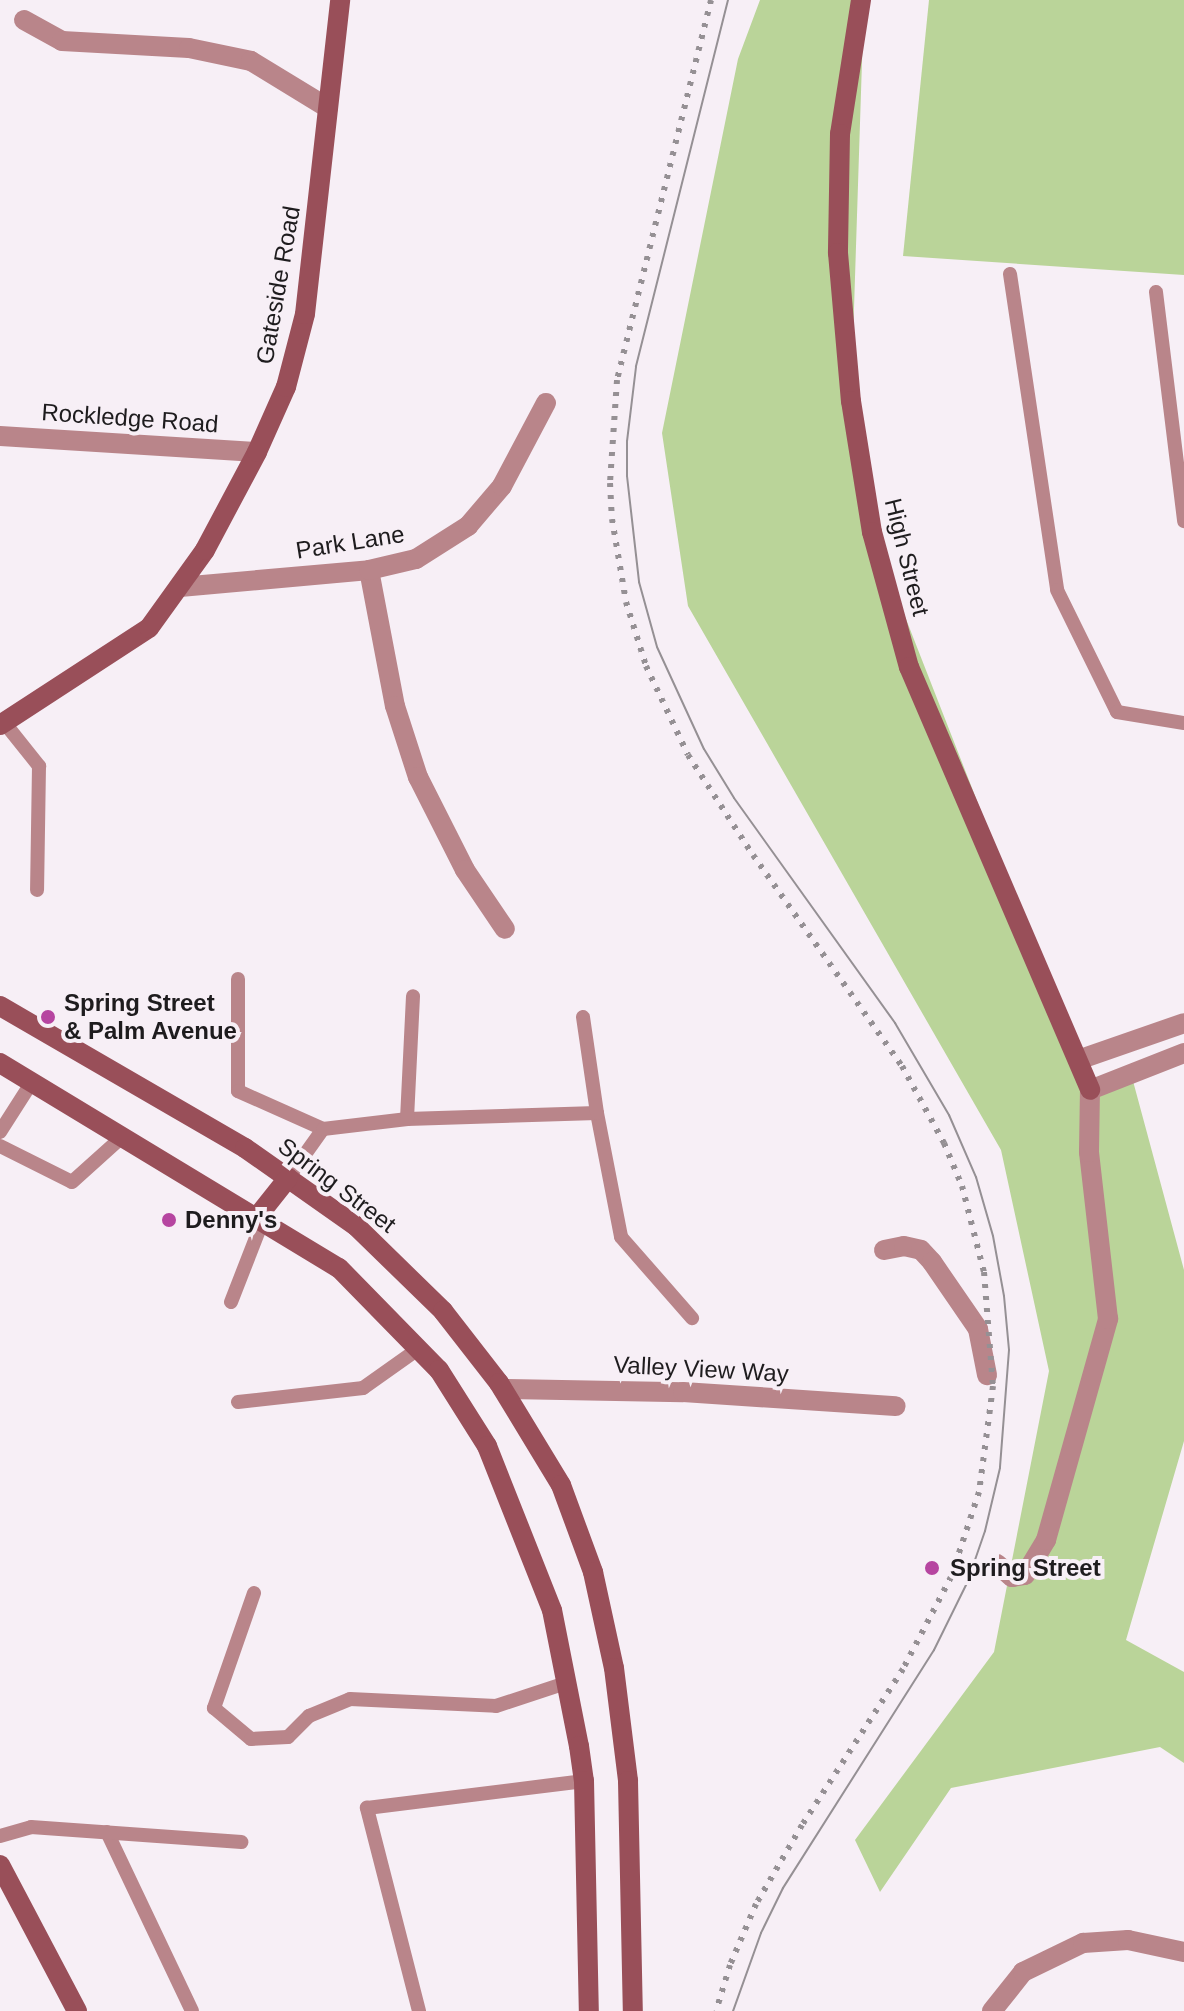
<!DOCTYPE html>
<html>
<head>
<meta charset="utf-8">
<style>
	body { margin:0 }
	#map { position:relative; width:1184px; height:2011px; overflow:hidden; background:#f7eff6; font-family:Helvetica,sans-serif }
	div>[style] { position:absolute }
	.green>* { inset:0; background:#bad499 }
	.lane>* { height:14px; margin:-7px; padding:0 7px; transform-origin:7px; border-radius:7px; background:#b9858a }
	.street>* { height:20px; margin:-10px; padding:0 10px; transform-origin:10px; border-radius:10px; background:#b9858a }
	.secondary>* { height:20px; margin:-10px; padding:0 10px; transform-origin:10px; border-radius:10px; background:#994f59 }
	.tram>* { height:2px; margin:-1px; padding:0 1px; transform-origin:1px; border-radius:1px; background:#959094 }
	.rail>* { height:6px; margin-top:-3px; transform-origin:0; background:repeating-linear-gradient(90deg,#959094 0 4px,transparent 0 12px) }
	.dots>* { width:22px; height:22px; translate:-50% -50%; box-sizing:border-box; border:4px solid #f7eff6; border-radius:50% }
	span { translate:-50% -50%; white-space:nowrap; text-align:center; line-height:1.15; -webkit-text-stroke:8px #f7eff6; paint-order:stroke }
	.street-label { font-size:24px; color:#1e1c1e }
	.poi-label { font-size:24px; color:#1e1c1e; font-weight:700 }
	.left { translate:0 -50%; text-align:left }
</style>
</head>
<body>
<div id="map">
	<div class="green">
		<div style="clip-path:polygon(760px 0,864px 0,851px 401px,872px 532px,1090px 1090px,1133px 1081px,1184px 1270px,1184px 1441px,1126px 1640px,1184px 1672px,1184px 1763px,1160px 1747px,951px 1788px,880px 1892px,855px 1840px,994px 1652px,1049px 1371px,1001px 1150px,688px 606px,662px 433px,738px 59px)"></div>
		<div style="clip-path:polygon(929px 0,1184px 0,1184px 275px,903px 256px)"></div>
	</div>
	<div class="lane">
		<div style="left:1010px;top:274px;width:319px;rotate:81.5deg"></div>
		<div style="left:1057px;top:590px;width:136px;rotate:63.8deg"></div>
		<div style="left:1117px;top:712px;width:68px;rotate:9.3deg"></div>
		<div style="left:1156px;top:292px;width:231px;rotate:83deg"></div>
		<div style="left:3px;top:721px;width:58px;rotate:51.3deg"></div>
		<div style="left:39px;top:766px;width:124px;rotate:90.9deg"></div>
		<div style="left:238px;top:979px;width:112px;rotate:90deg"></div>
		<div style="left:238px;top:1091px;width:93px;rotate:24.1deg"></div>
		<div style="left:323px;top:1129px;width:60px;rotate:125.5deg"></div>
		<div style="left:597px;top:1113px;width:126px;rotate:79deg"></div>
		<div style="left:621px;top:1237px;width:108px;rotate:48.8deg"></div>
		<div style="left:407px;top:1119px;width:190px;rotate:-1.8deg"></div>
		<div style="left:597px;top:1113px;width:97px;rotate:-98.3deg"></div>
		<div style="left:323px;top:1129px;width:85px;rotate:-6.8deg"></div>
		<div style="left:407px;top:1119px;width:123px;rotate:-87.2deg"></div>
		<div style="left:0;top:1132px;width:59px;rotate:-57.4deg"></div>
		<div style="left:0;top:1146px;width:80px;rotate:26.6deg"></div>
		<div style="left:72px;top:1182px;width:69px;rotate:-42deg"></div>
		<div style="left:231px;top:1302px;width:88px;rotate:-68.7deg"></div>
		<div style="left:238px;top:1402px;width:126px;rotate:-6.4deg"></div>
		<div style="left:363px;top:1388px;width:67px;rotate:-35.3deg"></div>
		<div style="left:254px;top:1593px;width:122px;rotate:109.2deg"></div>
		<div style="left:214px;top:1708px;width:48px;rotate:40deg"></div>
		<div style="left:251px;top:1739px;width:37px;rotate:-3deg"></div>
		<div style="left:288px;top:1737px;width:30px;rotate:-45deg"></div>
		<div style="left:309px;top:1716px;width:44px;rotate:-22.5deg"></div>
		<div style="left:350px;top:1699px;width:146px;rotate:2.7deg"></div>
		<div style="left:496px;top:1706px;width:74px;rotate:-18.2deg"></div>
		<div style="left:107px;top:1832px;width:198px;rotate:64.6deg"></div>
		<div style="left:0;top:1836px;width:32px;rotate:-16deg"></div>
		<div style="left:31px;top:1827px;width:211px;rotate:4.1deg"></div>
		<div style="left:419px;top:2011px;width:210px;rotate:-104.4deg"></div>
		<div style="left:367px;top:1808px;width:219px;rotate:-7.1deg"></div>
	</div>
	<div class="street">
		<div style="left:24px;top:20px;width:43px;rotate:28.9deg"></div>
		<div style="left:62px;top:41px;width:127px;rotate:3.2deg"></div>
		<div style="left:189px;top:48px;width:63px;rotate:11.8deg"></div>
		<div style="left:251px;top:61px;width:90px;rotate:31.4deg"></div>
		<div style="left:0;top:436px;width:257px;rotate:3.6deg"></div>
		<div style="left:369px;top:570px;width:138px;rotate:79.2deg"></div>
		<div style="left:395px;top:706px;width:75px;rotate:72.1deg"></div>
		<div style="left:418px;top:777px;width:104px;rotate:63.2deg"></div>
		<div style="left:465px;top:870px;width:71px;rotate:55.9deg"></div>
		<div style="left:180px;top:587px;width:190px;rotate:-5.1deg"></div>
		<div style="left:369px;top:570px;width:48px;rotate:-13.2deg"></div>
		<div style="left:416px;top:559px;width:62px;rotate:-32.4deg"></div>
		<div style="left:468px;top:526px;width:52px;rotate:-49.6deg"></div>
		<div style="left:502px;top:486px;width:94px;rotate:-62.1deg"></div>
		<div style="left:1078px;top:1060px;width:112px;rotate:-19.2deg"></div>
		<div style="left:884px;top:1250px;width:20px;rotate:-11deg"></div>
		<div style="left:904px;top:1246px;width:17px;rotate:13deg"></div>
		<div style="left:921px;top:1250px;width:16px;rotate:47deg"></div>
		<div style="left:932px;top:1262px;width:81px;rotate:55.5deg"></div>
		<div style="left:978px;top:1329px;width:47px;rotate:78.9deg"></div>
		<div style="left:503px;top:1389px;width:180px;rotate:1deg"></div>
		<div style="left:683px;top:1392px;width:213px;rotate:3.8deg"></div>
		<div style="left:997px;top:1564px;width:20px;rotate:41deg"></div>
		<div style="left:1012px;top:1577px;width:13px;rotate:-9deg"></div>
		<div style="left:1025px;top:1575px;width:41px;rotate:-59deg"></div>
		<div style="left:1046px;top:1540px;width:230px;rotate:-74.3deg"></div>
		<div style="left:1108px;top:1319px;width:168px;rotate:-96.5deg"></div>
		<div style="left:1089px;top:1152px;width:62px;rotate:-89.1deg"></div>
		<div style="left:1090px;top:1090px;width:101px;rotate:-21.5deg"></div>
		<div style="left:992px;top:2011px;width:50px;rotate:-51.5deg"></div>
		<div style="left:1023px;top:1972px;width:67px;rotate:-25.8deg"></div>
		<div style="left:1083px;top:1943px;width:45px;rotate:-3.8deg"></div>
		<div style="left:1128px;top:1940px;width:57px;rotate:12.1deg"></div>
	</div>
	<div class="secondary">
		<div style="left:861px;top:0;width:136px;rotate:98.9deg"></div>
		<div style="left:840px;top:134px;width:119px;rotate:91deg"></div>
		<div style="left:838px;top:253px;width:149px;rotate:85deg"></div>
		<div style="left:851px;top:401px;width:133px;rotate:80.9deg"></div>
		<div style="left:872px;top:532px;width:140px;rotate:74.7deg"></div>
		<div style="left:909px;top:667px;width:460px;rotate:66.8deg"></div>
		<div style="left:0;top:725px;width:178px;rotate:-33.1deg"></div>
		<div style="left:149px;top:628px;width:96px;rotate:-54.3deg"></div>
		<div style="left:205px;top:550px;width:111px;rotate:-62deg"></div>
		<div style="left:257px;top:452px;width:71px;rotate:-66deg"></div>
		<div style="left:286px;top:387px;width:75px;rotate:-75.4deg"></div>
		<div style="left:305px;top:314px;width:316px;rotate:-83.6deg"></div>
		<div style="left:0;top:1006px;width:283px;rotate:30.1deg"></div>
		<div style="left:245px;top:1148px;width:136px;rotate:35.1deg"></div>
		<div style="left:356px;top:1226px;width:122px;rotate:44.3deg"></div>
		<div style="left:443px;top:1311px;width:91px;rotate:52.1deg"></div>
		<div style="left:499px;top:1383px;width:119px;rotate:58.7deg"></div>
		<div style="left:561px;top:1485px;width:93px;rotate:69.8deg"></div>
		<div style="left:593px;top:1572px;width:98px;rotate:77.7deg"></div>
		<div style="left:614px;top:1668px;width:114px;rotate:82.9deg"></div>
		<div style="left:628px;top:1781px;width:230px;rotate:88.8deg"></div>
		<div style="left:0;top:1063px;width:396px;rotate:31.2deg"></div>
		<div style="left:339px;top:1268px;width:143px;rotate:45.6deg"></div>
		<div style="left:439px;top:1370px;width:90px;rotate:57.7deg"></div>
		<div style="left:487px;top:1446px;width:176px;rotate:68.4deg"></div>
		<div style="left:552px;top:1610px;width:139px;rotate:78.8deg"></div>
		<div style="left:579px;top:1746px;width:35px;rotate:82deg"></div>
		<div style="left:584px;top:1781px;width:230px;rotate:88.8deg"></div>
		<div style="left:257px;top:1217px;width:50px;rotate:-51.5deg"></div>
		<div style="left:0;top:1865px;width:165px;rotate:62.2deg"></div>
	</div>
	<div class="tram">
		<div style="left:728px;top:0;width:378px;rotate:104.1deg"></div>
		<div style="left:636px;top:367px;width:75px;rotate:96.9deg"></div>
		<div style="left:627px;top:441px;width:35px;rotate:90deg"></div>
		<div style="left:627px;top:476px;width:107px;rotate:83.5deg"></div>
		<div style="left:639px;top:582px;width:67px;rotate:74.5deg"></div>
		<div style="left:657px;top:647px;width:112px;rotate:65.3deg"></div>
		<div style="left:704px;top:749px;width:57px;rotate:58.5deg"></div>
		<div style="left:734px;top:798px;width:277px;rotate:54.4deg"></div>
		<div style="left:895px;top:1023px;width:107px;rotate:59.6deg"></div>
		<div style="left:949px;top:1115px;width:68px;rotate:66.5deg"></div>
		<div style="left:976px;top:1177px;width:61px;rotate:73.9deg"></div>
		<div style="left:993px;top:1236px;width:61px;rotate:79.6deg"></div>
		<div style="left:1004px;top:1296px;width:54px;rotate:84.7deg"></div>
		<div style="left:1009px;top:1350px;width:118px;rotate:94.4deg"></div>
		<div style="left:1000px;top:1468px;width:65px;rotate:103.4deg"></div>
		<div style="left:985px;top:1531px;width:55px;rotate:109.1deg"></div>
		<div style="left:967px;top:1583px;width:75px;rotate:116.2deg"></div>
		<div style="left:934px;top:1650px;width:282px;rotate:122.4deg"></div>
		<div style="left:783px;top:1888px;width:50px;rotate:116.1deg"></div>
		<div style="left:761px;top:1933px;width:83px;rotate:109.7deg"></div>
	</div>
	<div class="rail">
		<div style="left:711px;top:0;width:391px;rotate:103.9deg"></div>
		<div style="left:617px;top:380px;width:103px;rotate:93.9deg"></div>
		<div style="left:610px;top:483px;width:36px;rotate:87deg"></div>
		<div style="left:612px;top:519px;width:84px;rotate:80.4deg"></div>
		<div style="left:626px;top:602px;width:67px;rotate:72.6deg"></div>
		<div style="left:646px;top:666px;width:98px;rotate:64.7deg"></div>
		<div style="left:688px;top:755px;width:119px;rotate:57deg"></div>
		<div style="left:753px;top:855px;width:258px;rotate:54.8deg"></div>
		<div style="left:902px;top:1066px;width:88px;rotate:61.4deg"></div>
		<div style="left:944px;top:1143px;width:47px;rotate:67.3deg"></div>
		<div style="left:962px;top:1186px;width:89px;rotate:75.7deg"></div>
		<div style="left:984px;top:1272px;width:114px;rotate:85.5deg"></div>
		<div style="left:993px;top:1386px;width:107px;rotate:97.5deg"></div>
		<div style="left:979px;top:1492px;width:89px;rotate:108.2deg"></div>
		<div style="left:951px;top:1577px;width:104px;rotate:117.6deg"></div>
		<div style="left:903px;top:1669px;width:186px;rotate:122.9deg"></div>
		<div style="left:802px;top:1825px;width:91px;rotate:120.2deg"></div>
		<div style="left:756px;top:1904px;width:66px;rotate:113.1deg"></div>
		<div style="left:730px;top:1965px;width:48px;rotate:106.9deg"></div>
	</div>
	<div class="dots">
		<div style="left:48px;top:1017px;background:#b645a0"></div>
		<div style="left:169px;top:1220px;background:#b645a0"></div>
		<div style="left:932px;top:1568px;background:#b645a0"></div>
	</div>
	<div class="street-label">
		<span style="left:278px;top:285px;rotate:-80deg">Gateside Road</span>
		<span style="left:130px;top:418px;rotate:4deg">Rockledge Road</span>
		<span style="left:350px;top:542px;rotate:-9deg">Park Lane</span>
		<span style="left:907px;top:557px;rotate:76deg">High Street</span>
		<span style="left:337px;top:1185px;rotate:37deg">Spring Street</span>
		<span style="left:701px;top:1369px;rotate:3deg">Valley View Way</span>
	</div>
	<div class="poi-label">
		<span class="left" style="left:64px;top:1017px">Spring Street<br>&amp; Palm Avenue</span>
		<span class="left" style="left:185px;top:1220px">Denny's</span>
		<span class="left" style="left:950px;top:1568px">Spring Street</span>
	</div>
</div>
</body>
</html>
